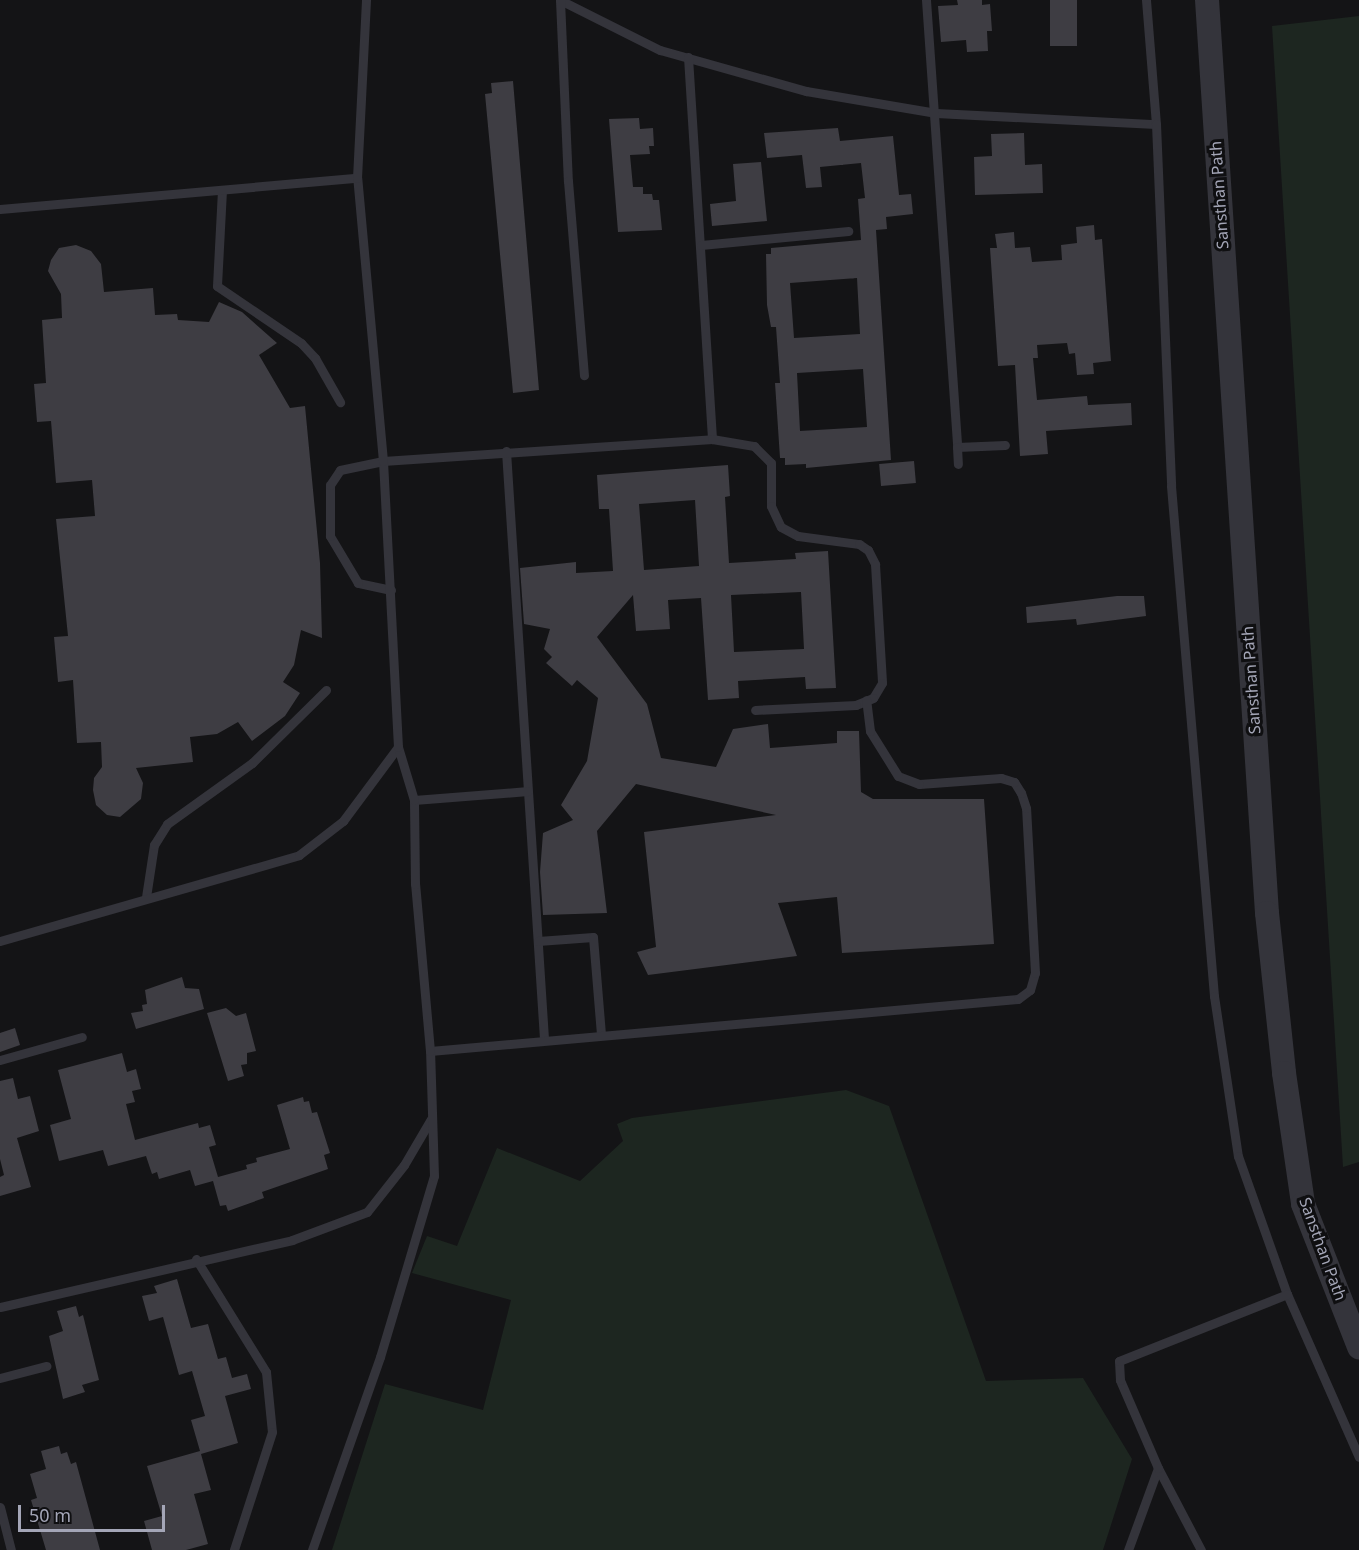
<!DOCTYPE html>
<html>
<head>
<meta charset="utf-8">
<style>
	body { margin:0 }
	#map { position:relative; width:1359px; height:1550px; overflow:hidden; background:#141416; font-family:"Noto Sans",sans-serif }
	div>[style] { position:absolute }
	.green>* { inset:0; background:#1d2620 }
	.building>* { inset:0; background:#3e3d43; transform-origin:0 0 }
	.service>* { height:9px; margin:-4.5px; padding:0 4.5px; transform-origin:4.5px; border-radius:4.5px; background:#34343b }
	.tertiary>* { height:24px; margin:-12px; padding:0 12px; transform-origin:12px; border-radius:12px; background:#34343b }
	span { translate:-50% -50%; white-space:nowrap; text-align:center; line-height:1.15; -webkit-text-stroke:6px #0f0f11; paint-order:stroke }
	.street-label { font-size:16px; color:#a4a6b7 }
	.scale { position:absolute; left:18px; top:1505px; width:147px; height:27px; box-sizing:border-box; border:3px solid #a4a6b7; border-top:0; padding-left:8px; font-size:18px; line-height:21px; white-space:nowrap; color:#a4a6b7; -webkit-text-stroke:4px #0f0f11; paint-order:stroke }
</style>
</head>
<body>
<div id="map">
	<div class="green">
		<div style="clip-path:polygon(1359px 16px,1359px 1162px,1343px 1167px,1272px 26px)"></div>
		<div style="clip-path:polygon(846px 1090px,889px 1106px,986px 1381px,1083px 1378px,1132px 1459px,1103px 1550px,332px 1550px,385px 1384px,483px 1410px,511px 1300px,412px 1273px,427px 1236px,457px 1246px,497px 1148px,580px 1181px,623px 1141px,617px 1124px,632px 1118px)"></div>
	</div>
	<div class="building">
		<div style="clip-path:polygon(957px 0,982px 0,982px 5px,990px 4px,992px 31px,987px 31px,988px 51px,967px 52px,966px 40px,941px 42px,938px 6px,958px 5px)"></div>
		<div style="left:1050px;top:0;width:27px;height:46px"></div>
		<div style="clip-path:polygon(513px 81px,539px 390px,513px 393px,485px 94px,492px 93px,491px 83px)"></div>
		<div style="clip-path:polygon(639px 118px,640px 129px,653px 128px,654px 146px,649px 146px,650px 154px,630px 155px,633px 187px,643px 187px,643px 194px,652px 194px,653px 200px,659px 200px,662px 230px,618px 232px,609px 119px)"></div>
		<div style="clip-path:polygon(evenodd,838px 128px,840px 141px,893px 136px,899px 195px,911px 194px,913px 214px,886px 217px,887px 229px,876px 230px,891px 460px,806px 468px,806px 464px,785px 465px,785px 458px,780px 458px,775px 383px,780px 383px,776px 327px,771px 327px,767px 305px,766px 254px,771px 254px,771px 248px,861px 240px,858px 199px,865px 198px,861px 163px,820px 167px,822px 187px,806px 188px,802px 155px,767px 158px,764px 133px,838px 128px,857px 278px,860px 334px,794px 338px,790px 283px,857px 278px,838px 128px,863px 369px,867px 427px,800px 431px,797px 373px,863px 369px)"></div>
		<div style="clip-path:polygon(1024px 133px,1025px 165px,1042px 164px,1043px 193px,975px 195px,974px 157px,992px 156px,991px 134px)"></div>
		<div style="clip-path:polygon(761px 162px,767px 221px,712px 226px,710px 204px,736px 201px,733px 164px)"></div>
		<div style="clip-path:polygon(1094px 225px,1095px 240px,1102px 239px,1111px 361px,1093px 363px,1094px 374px,1077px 375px,1075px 353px,1069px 354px,1067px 343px,1037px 345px,1038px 358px,1033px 358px,1037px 400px,1087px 396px,1088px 405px,1131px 403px,1132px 425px,1046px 431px,1048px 454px,1020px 456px,1015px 365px,998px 366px,990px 248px,997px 248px,995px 234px,1014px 232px,1015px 248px,1030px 247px,1032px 262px,1062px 260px,1061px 245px,1077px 243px,1076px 227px)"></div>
		<div style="clip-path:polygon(76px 245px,91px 251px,101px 264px,104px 292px,153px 288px,155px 315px,177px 314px,178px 320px,209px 322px,219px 302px,242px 312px,277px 343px,259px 355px,290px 408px,305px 406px,320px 563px,322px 638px,301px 630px,294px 665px,283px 682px,300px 693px,285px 716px,252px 741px,238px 722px,217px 734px,190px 737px,193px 762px,136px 768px,143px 783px,141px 799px,120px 817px,107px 815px,96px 805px,93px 790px,94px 778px,102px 767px,101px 742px,77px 743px,73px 680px,58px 682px,54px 637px,68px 636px,56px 519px,95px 516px,92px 480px,56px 483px,51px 421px,37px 422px,34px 384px,46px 383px,42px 320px,62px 318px,61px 294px,48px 271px,51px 260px,59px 248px)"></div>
		<div style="left:914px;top:461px;width:22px;height:35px;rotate:85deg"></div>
		<div style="clip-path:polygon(evenodd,728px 465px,730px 496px,725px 497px,729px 563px,796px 559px,795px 553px,828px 551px,836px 688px,806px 689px,805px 677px,738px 681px,739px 698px,708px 700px,701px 598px,668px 600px,670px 629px,636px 631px,633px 595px,597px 637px,647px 704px,661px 758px,716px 767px,733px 729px,768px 724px,770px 748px,837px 743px,837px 731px,859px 731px,861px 792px,873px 799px,984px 799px,994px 944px,842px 953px,837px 897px,778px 903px,797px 956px,648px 975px,637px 952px,656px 947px,644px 832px,776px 815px,636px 784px,597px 831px,607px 913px,543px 915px,540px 872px,543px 833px,573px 820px,561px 805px,587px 761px,598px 698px,577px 680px,572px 686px,546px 663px,552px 657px,544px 649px,550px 629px,524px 624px,520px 568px,576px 562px,576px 573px,613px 571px,609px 509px,599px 509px,597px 475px,728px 465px,695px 500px,699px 566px,644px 570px,639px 504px,695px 500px,728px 465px,801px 592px,804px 649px,734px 652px,731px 595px,801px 592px)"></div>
		<div style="clip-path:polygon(1117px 596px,1144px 596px,1146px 616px,1077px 625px,1076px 619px,1027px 623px,1026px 607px)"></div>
		<div style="clip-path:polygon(182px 977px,185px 988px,199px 989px,204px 1009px,136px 1029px,131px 1013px,143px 1011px,142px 1005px,147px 1004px,145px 990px)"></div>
		<div style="clip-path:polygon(226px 1008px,236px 1016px,246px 1013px,256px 1051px,247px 1053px,247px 1064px,241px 1065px,244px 1076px,228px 1081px,207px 1013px)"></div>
		<div style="clip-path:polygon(15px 1028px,20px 1045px,0 1052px,0 1033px)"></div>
		<div style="clip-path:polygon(122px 1053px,127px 1072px,136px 1069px,141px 1089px,132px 1091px,135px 1102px,126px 1104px,135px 1140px,198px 1123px,199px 1128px,210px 1125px,216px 1145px,209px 1147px,218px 1177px,247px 1169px,246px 1165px,257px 1162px,256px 1158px,290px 1149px,277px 1105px,303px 1097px,304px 1102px,309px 1101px,312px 1113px,317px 1112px,330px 1153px,324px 1155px,328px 1169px,262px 1192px,264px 1198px,228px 1211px,226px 1205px,220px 1206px,213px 1181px,195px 1186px,190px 1170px,159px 1179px,157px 1172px,152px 1174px,146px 1156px,108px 1166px,103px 1150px,59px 1161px,50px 1125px,71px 1119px,58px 1070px)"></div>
		<div style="clip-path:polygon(13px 1078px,18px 1099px,30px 1096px,39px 1131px,17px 1138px,31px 1187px,0 1196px,0 1177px,4px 1175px,0 1159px,0 1081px)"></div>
		<div style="clip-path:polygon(177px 1279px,191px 1328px,208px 1324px,218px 1359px,226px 1357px,232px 1378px,247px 1374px,251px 1389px,225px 1396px,238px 1443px,201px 1454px,211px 1490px,194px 1494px,208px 1544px,186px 1550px,152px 1550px,144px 1521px,162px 1516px,147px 1466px,200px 1451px,191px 1420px,205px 1416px,192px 1371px,179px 1375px,163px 1317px,149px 1321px,142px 1296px,157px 1293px,154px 1286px)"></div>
		<div style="clip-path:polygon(76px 1306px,79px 1317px,83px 1315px,99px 1380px,82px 1385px,85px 1392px,63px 1399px,49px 1336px,63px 1331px,57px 1311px)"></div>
		<div style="clip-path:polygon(59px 1446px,61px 1454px,67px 1452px,71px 1464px,76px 1462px,100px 1550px,46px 1550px,31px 1500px,37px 1498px,30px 1474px,46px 1469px,41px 1451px)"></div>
	</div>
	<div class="service">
		<div style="left:560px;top:0;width:112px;rotate:26.6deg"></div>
		<div style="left:660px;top:50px;width:152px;rotate:15.7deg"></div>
		<div style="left:806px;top:91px;width:132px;rotate:9.6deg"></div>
		<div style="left:936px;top:113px;width:220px;rotate:2.9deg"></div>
		<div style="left:560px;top:0;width:181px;rotate:87.5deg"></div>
		<div style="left:568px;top:181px;width:195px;rotate:85.3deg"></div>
		<div style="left:926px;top:0;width:448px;rotate:86deg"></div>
		<div style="left:957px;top:447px;width:48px;rotate:-2.4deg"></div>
		<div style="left:1146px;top:0;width:124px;rotate:85.4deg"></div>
		<div style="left:1156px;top:124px;width:362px;rotate:87.6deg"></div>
		<div style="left:1171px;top:486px;width:512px;rotate:85.18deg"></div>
		<div style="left:1214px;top:996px;width:162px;rotate:81.5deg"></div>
		<div style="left:1238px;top:1156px;width:146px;rotate:70.5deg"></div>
		<div style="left:1287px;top:1294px;width:178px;rotate:66.2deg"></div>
		<div style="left:688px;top:57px;width:383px;rotate:86.4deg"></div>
		<div style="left:222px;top:190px;width:96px;rotate:93deg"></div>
		<div style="left:217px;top:286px;width:102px;rotate:34.2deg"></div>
		<div style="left:301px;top:343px;width:21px;rotate:47deg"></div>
		<div style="left:315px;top:358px;width:51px;rotate:60.4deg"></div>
		<div style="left:0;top:209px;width:358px;rotate:-5deg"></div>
		<div style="left:701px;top:245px;width:148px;rotate:-5.4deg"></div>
		<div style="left:957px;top:447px;width:17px;rotate:87deg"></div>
		<div style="left:506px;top:451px;width:588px;rotate:86.3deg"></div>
		<div style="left:391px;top:590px;width:34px;rotate:-168deg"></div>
		<div style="left:358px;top:583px;width:55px;rotate:-120.8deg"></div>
		<div style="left:330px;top:536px;width:51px;rotate:-90deg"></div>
		<div style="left:330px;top:485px;width:18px;rotate:-56deg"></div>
		<div style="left:340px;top:470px;width:44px;rotate:-11.8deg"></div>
		<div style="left:383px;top:461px;width:330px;rotate:-3.8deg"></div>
		<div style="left:712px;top:439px;width:43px;rotate:9.5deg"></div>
		<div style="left:754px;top:446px;width:24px;rotate:45deg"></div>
		<div style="left:771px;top:463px;width:43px;rotate:90deg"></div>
		<div style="left:771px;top:506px;width:23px;rotate:65deg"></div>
		<div style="left:781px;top:527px;width:19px;rotate:28deg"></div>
		<div style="left:798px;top:536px;width:62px;rotate:7.5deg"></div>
		<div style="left:859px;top:544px;width:11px;rotate:34deg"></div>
		<div style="left:868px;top:550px;width:16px;rotate:63deg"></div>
		<div style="left:875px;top:564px;width:119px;rotate:86.6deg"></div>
		<div style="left:882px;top:683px;width:17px;rotate:121deg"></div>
		<div style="left:873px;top:698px;width:18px;rotate:158deg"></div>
		<div style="left:856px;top:705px;width:101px;rotate:177.2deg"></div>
		<div style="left:414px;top:800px;width:114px;rotate:-4.5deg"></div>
		<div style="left:146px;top:897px;width:53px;rotate:-81.3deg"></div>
		<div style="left:154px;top:845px;width:25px;rotate:-58deg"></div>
		<div style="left:167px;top:824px;width:105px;rotate:-35.7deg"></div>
		<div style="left:252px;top:763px;width:104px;rotate:-44.6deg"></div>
		<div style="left:0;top:941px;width:311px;rotate:-16deg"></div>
		<div style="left:299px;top:855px;width:56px;rotate:-37.7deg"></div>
		<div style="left:343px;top:821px;width:92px;rotate:-53.4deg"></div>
		<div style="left:538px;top:941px;width:55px;rotate:-4.2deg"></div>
		<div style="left:593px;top:937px;width:97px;rotate:85.3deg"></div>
		<div style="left:430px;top:1051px;width:590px;rotate:-5.05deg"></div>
		<div style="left:1018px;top:999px;width:15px;rotate:-37deg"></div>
		<div style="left:1030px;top:990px;width:18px;rotate:-74deg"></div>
		<div style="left:1035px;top:973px;width:165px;rotate:-93.1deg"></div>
		<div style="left:1026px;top:808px;width:16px;rotate:-108deg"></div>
		<div style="left:1021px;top:793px;width:13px;rotate:-122deg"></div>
		<div style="left:1014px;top:782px;width:14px;rotate:-163deg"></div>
		<div style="left:1001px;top:778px;width:82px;rotate:175.8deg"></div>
		<div style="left:919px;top:784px;width:22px;rotate:-159deg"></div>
		<div style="left:898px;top:776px;width:53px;rotate:-121.9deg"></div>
		<div style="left:870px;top:731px;width:31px;rotate:-97deg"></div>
		<div style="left:0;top:1060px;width:85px;rotate:-15.7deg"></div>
		<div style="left:196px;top:1259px;width:133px;rotate:58.2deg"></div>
		<div style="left:266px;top:1372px;width:60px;rotate:84.3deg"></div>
		<div style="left:272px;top:1432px;width:124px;rotate:107.9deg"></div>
		<div style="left:0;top:1307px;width:300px;rotate:-12.9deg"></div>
		<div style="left:292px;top:1240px;width:80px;rotate:-20.5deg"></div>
		<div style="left:367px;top:1212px;width:60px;rotate:-51.8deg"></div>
		<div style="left:404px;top:1165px;width:53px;rotate:-59.6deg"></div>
		<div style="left:0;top:1378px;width:48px;rotate:-14.6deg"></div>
		<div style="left:0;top:1507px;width:44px;rotate:75.7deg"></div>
		<div style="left:312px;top:1550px;width:205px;rotate:-70.6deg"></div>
		<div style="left:380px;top:1357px;width:189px;rotate:-73.4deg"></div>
		<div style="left:434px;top:1176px;width:125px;rotate:-91.8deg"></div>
		<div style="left:430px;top:1051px;width:168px;rotate:-95.1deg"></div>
		<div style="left:415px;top:884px;width:84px;rotate:-90.7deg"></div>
		<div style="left:414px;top:800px;width:55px;rotate:-106.8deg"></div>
		<div style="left:398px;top:747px;width:286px;rotate:-93deg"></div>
		<div style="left:383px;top:461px;width:284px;rotate:-95.2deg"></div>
		<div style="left:357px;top:178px;width:178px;rotate:-87.1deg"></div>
		<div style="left:1128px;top:1550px;width:87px;rotate:-69.9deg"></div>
		<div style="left:1201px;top:1550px;width:93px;rotate:-117.7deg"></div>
		<div style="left:1158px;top:1468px;width:96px;rotate:-113.4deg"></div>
		<div style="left:1120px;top:1380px;width:19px;rotate:-93deg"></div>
		<div style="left:1119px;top:1361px;width:181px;rotate:-21.7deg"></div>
	</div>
	<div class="tertiary">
		<div style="left:1207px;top:0;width:915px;rotate:86.24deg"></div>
		<div style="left:1267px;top:913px;width:161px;rotate:83.9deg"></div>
		<div style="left:1284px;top:1073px;width:132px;rotate:81.7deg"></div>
		<div style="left:1303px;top:1204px;width:154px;rotate:68.6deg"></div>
	</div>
	<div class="street-label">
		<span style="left:1219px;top:195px;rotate:-94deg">Sansthan Path</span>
		<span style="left:1251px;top:680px;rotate:-94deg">Sansthan Path</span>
		<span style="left:1323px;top:1249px;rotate:70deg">Sansthan Path</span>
	</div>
	<div class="scale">50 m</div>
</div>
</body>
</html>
